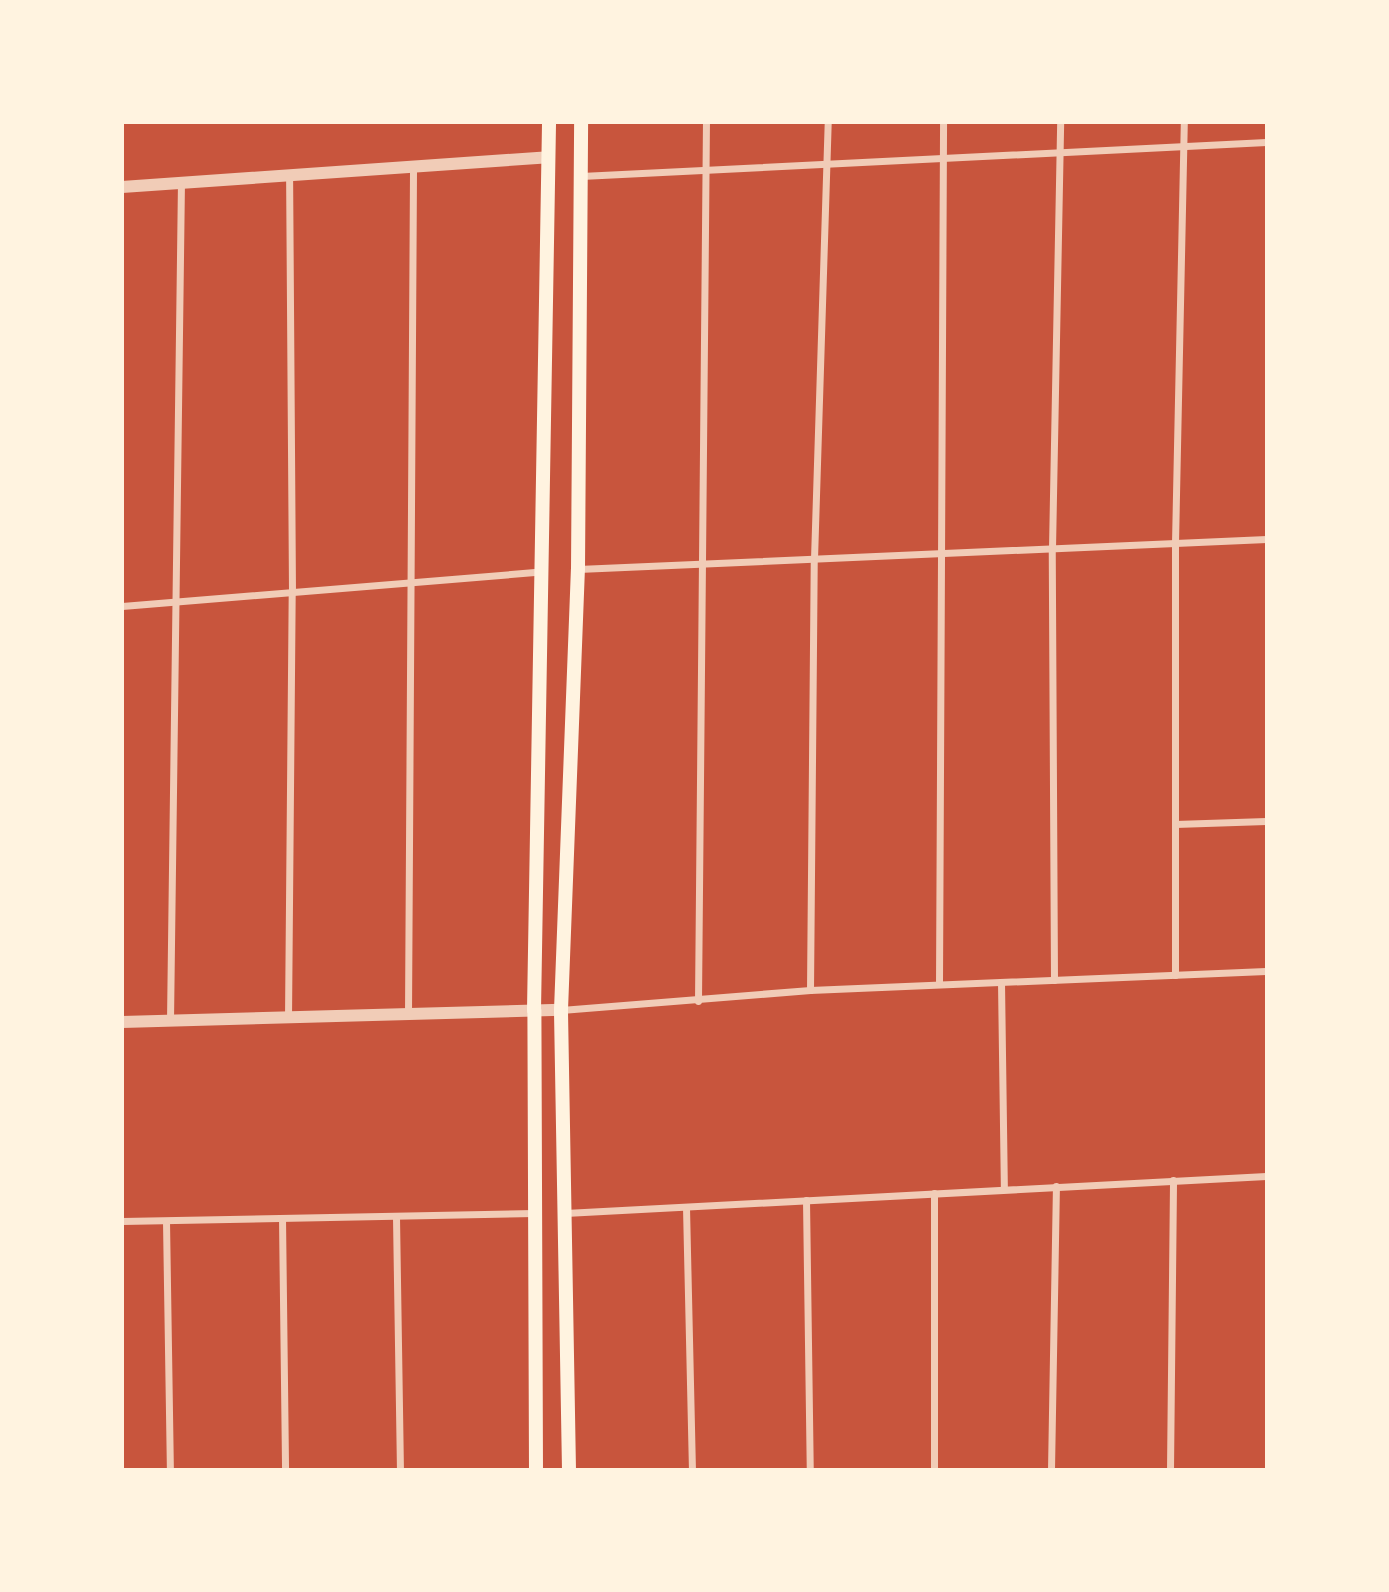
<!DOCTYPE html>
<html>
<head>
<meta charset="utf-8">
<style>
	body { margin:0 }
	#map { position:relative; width:1389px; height:1592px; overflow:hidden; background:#c8553d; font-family:Lato,sans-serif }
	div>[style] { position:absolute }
	.minor>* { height:7px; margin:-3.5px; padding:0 3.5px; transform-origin:3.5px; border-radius:3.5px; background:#f1ccb7 }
	.tertiary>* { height:12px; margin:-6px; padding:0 6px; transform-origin:6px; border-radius:6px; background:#f1ccb7 }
	.secondary>* { height:14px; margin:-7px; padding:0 7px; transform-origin:7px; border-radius:7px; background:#fff3e0 }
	span { translate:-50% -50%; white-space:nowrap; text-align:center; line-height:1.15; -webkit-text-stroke:7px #fff3e0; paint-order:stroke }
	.frame { position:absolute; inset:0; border:124px solid #fff3e0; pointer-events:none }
</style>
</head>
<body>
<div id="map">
	<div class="minor">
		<div style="left:581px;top:176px;width:686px;rotate:-2.84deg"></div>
		<div style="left:578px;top:569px;width:689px;rotate:-2.5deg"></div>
		<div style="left:122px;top:606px;width:423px;rotate:-4.7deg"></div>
		<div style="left:1175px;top:824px;width:91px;rotate:-1.9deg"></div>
		<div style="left:1175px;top:975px;width:432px;rotate:-90deg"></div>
		<div style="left:1175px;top:543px;width:421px;rotate:-88.8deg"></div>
		<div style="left:1054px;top:980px;width:432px;rotate:-90.3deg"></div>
		<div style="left:1052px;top:548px;width:426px;rotate:-88.9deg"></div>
		<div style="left:1001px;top:982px;width:206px;rotate:89.2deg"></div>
		<div style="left:939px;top:984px;width:862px;rotate:-89.73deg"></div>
		<div style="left:810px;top:990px;width:431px;rotate:-89.5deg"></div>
		<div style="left:814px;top:559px;width:437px;rotate:-88.2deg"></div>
		<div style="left:698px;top:1001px;width:879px;rotate:-89.48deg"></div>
		<div style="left:561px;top:1010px;width:250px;rotate:-4.6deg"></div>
		<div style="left:810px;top:990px;width:456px;rotate:-2.4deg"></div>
		<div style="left:408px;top:1014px;width:848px;rotate:-89.66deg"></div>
		<div style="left:288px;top:1018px;width:426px;rotate:-89.5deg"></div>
		<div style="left:292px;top:592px;width:417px;rotate:-90.4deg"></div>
		<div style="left:170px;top:1021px;width:837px;rotate:-89.25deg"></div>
		<div style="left:806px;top:1200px;width:270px;rotate:89.2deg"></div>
		<div style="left:686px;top:1207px;width:263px;rotate:88.7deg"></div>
		<div style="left:565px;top:1213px;width:702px;rotate:-3.02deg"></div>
		<div style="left:396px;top:1217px;width:253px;rotate:89.1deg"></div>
		<div style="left:282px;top:1218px;width:252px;rotate:89.3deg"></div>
		<div style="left:122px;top:1221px;width:412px;rotate:-1.1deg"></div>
		<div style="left:166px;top:1221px;width:249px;rotate:89.1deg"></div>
		<div style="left:934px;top:1470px;width:277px;rotate:-90deg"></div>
		<div style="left:1051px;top:1470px;width:284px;rotate:-89deg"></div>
		<div style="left:1170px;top:1470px;width:290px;rotate:-89.4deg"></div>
	</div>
	<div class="tertiary">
		<div style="left:122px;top:187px;width:427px;rotate:-4deg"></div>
		<div style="left:122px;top:1022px;width:439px;rotate:-1.6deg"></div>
	</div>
	<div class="secondary">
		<div style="left:536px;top:1470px;width:460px;rotate:-90.2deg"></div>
		<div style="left:534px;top:1010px;width:888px;rotate:-89.03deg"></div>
		<div style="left:569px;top:1470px;width:460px;rotate:-91deg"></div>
		<div style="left:561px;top:1010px;width:441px;rotate:-87.8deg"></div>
		<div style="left:578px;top:569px;width:447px;rotate:-89.6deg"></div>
	</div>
	<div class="frame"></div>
</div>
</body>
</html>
